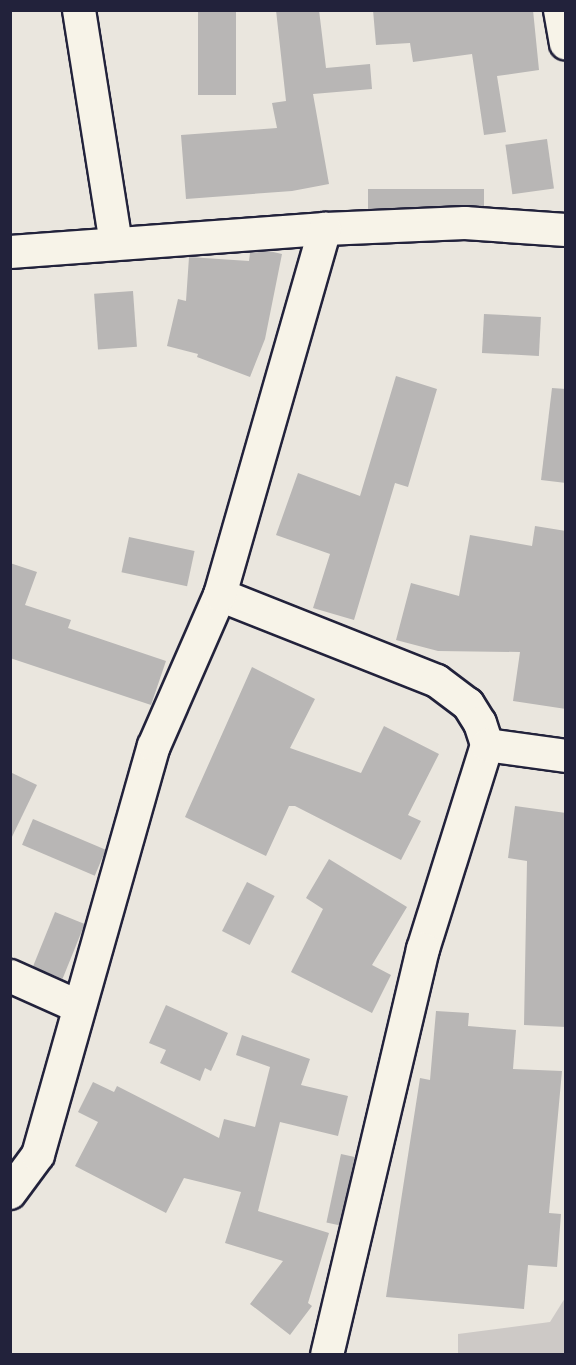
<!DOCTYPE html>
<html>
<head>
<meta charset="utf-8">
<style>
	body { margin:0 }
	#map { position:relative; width:576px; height:1365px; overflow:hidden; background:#eae6de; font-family:"Shantell Sans",sans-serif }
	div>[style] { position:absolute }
	.green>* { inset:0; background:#cdc9c6 }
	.building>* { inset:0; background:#b8b6b5; transform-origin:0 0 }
	.roads { filter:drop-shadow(2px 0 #22223b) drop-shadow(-2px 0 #22223b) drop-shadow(0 2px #22223b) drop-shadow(0 -2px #22223b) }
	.minor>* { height:32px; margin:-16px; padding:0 16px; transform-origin:16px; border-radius:16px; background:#f7f3e8 }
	span { translate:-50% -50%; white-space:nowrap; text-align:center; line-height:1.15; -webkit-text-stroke:6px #f7f3e8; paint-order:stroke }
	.frame { position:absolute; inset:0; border:12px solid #22223b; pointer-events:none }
</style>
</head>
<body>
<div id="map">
	<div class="green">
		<div style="clip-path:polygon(565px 1298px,565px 1354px,458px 1354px,458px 1334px,550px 1322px)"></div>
	</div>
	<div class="building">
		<div style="left:198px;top:10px;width:38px;height:85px"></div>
		<div style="clip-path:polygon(276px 10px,319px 10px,326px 68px,370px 64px,372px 89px,313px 94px,329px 184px,292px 191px,186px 199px,181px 135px,277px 128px,272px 103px,286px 101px)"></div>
		<div style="clip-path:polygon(373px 10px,533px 10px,539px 70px,497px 76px,506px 132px,484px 135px,472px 54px,413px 62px,410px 43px,376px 45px)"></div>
		<div style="left:547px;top:139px;width:50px;height:42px;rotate:82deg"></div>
		<div style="clip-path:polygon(368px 189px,484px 189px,484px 206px,368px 209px)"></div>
		<div style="clip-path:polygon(269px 251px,282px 254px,265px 339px,250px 377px,197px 357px,198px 354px,167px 346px,178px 299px,186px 301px,189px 257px,249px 261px,250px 253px)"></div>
		<div style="left:133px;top:291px;width:56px;height:39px;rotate:86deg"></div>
		<div style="left:484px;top:314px;width:57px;height:39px;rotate:3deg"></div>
		<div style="clip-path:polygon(396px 376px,437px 389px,408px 487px,395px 483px,354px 620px,313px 608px,330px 554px,276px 535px,298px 473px,360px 496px)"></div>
		<div style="clip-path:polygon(552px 388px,566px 389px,566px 483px,541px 480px)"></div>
		<div style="clip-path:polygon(535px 526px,566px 531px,566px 709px,513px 701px,520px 652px,438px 651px,396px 640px,411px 583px,459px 596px,470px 535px,532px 546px)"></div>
		<div style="left:129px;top:537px;width:67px;height:36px;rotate:12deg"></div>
		<div style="clip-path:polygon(10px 563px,37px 572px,25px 605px,71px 620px,68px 628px,166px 661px,151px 705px,10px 658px)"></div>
		<div style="clip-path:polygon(252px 667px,315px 699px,290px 748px,361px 773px,384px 726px,439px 754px,408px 815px,421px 821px,401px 860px,295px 806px,289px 806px,266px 856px,185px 817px)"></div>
		<div style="clip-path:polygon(10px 772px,37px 785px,10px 841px)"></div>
		<div style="clip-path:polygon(515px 806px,566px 813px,566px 1027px,524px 1025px,527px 861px,508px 858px)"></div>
		<div style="left:33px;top:819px;width:79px;height:28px;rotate:23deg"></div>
		<div style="clip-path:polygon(329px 859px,407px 907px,372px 965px,391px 975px,372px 1013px,291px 972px,323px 909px,306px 898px)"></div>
		<div style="left:247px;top:882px;width:31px;height:55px;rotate:27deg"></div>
		<div style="left:55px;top:912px;width:32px;height:59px;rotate:22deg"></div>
		<div style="clip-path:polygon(166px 1005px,228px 1033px,211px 1071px,205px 1068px,200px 1081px,160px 1063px,166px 1050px,149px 1043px)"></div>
		<div style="clip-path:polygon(436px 1011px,469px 1013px,468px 1026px,516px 1030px,513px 1069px,562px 1071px,549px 1213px,561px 1214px,557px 1267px,528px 1265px,524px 1309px,386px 1297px,420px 1078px,430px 1080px)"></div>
		<div style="clip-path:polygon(242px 1035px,310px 1059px,301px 1085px,348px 1096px,338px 1136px,280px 1122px,258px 1211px,329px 1233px,308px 1303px,312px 1306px,290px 1335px,250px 1304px,283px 1261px,225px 1243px,241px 1192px,184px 1178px,166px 1213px,75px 1166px,98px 1122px,78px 1112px,93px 1082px,114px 1092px,117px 1086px,219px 1138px,224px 1119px,255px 1127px,270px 1067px,236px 1055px)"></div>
		<div style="left:341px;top:1154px;width:14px;height:70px;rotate:12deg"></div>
	</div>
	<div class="roads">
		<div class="minor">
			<div style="left:79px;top:10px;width:236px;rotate:81deg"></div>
			<div style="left:560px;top:10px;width:34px;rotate:80deg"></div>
			<div style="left:10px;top:252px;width:316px;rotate:-4.2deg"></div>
			<div style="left:325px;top:229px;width:140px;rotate:-2.5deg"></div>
			<div style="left:465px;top:223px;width:101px;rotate:4deg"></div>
			<div style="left:220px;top:595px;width:233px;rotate:21.6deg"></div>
			<div style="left:437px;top:681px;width:39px;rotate:37deg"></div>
			<div style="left:468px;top:704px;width:22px;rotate:58deg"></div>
			<div style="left:480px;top:723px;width:23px;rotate:72deg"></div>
			<div style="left:487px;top:745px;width:214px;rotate:107.4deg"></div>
			<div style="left:423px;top:949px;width:416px;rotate:103.3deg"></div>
			<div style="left:487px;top:745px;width:80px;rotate:7.9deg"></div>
			<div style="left:10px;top:976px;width:73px;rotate:24.1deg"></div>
			<div style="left:10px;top:1193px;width:47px;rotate:-53.6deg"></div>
			<div style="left:38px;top:1155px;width:425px;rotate:-74.2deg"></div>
			<div style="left:154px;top:746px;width:165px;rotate:-66.4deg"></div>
			<div style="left:220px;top:595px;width:381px;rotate:-74deg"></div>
		</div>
	</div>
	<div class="frame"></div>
</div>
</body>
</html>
